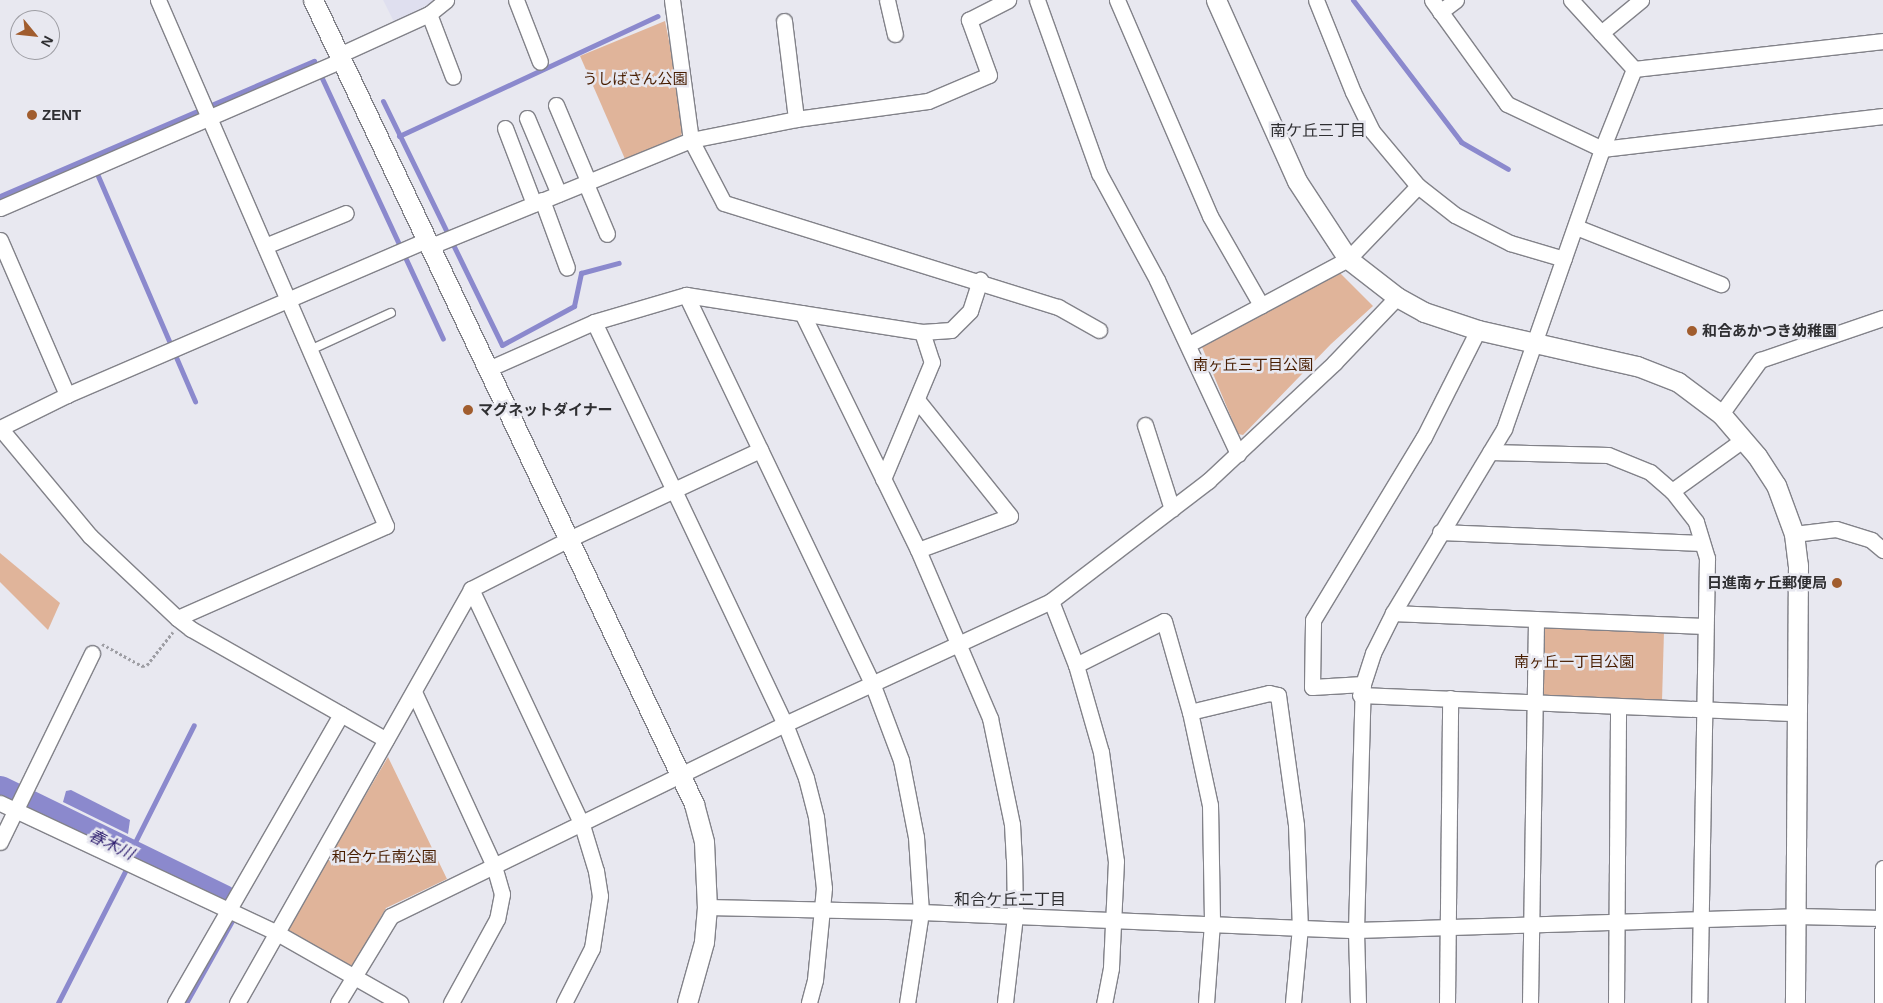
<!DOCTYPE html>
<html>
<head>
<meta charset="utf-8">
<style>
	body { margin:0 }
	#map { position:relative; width:1883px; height:1003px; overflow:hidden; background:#e8e8f0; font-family:Helvetica,"Noto Sans JP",sans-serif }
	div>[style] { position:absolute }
	.built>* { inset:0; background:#dfdfef }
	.green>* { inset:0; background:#e0b49a }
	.water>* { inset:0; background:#8b89cd }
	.stream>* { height:5px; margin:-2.5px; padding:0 2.5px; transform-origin:2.5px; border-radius:2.5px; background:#8b89cd }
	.river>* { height:29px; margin:-14.5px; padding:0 14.5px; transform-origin:14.5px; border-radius:14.5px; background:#8b89cd }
	.path>* { height:3px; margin-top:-1.5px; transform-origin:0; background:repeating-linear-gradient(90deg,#9e9ea4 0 2.5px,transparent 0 5px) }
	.roads { filter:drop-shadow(1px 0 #828289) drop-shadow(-1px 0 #828289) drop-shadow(0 1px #828289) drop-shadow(0 -1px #828289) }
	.service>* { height:8px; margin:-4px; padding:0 4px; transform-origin:4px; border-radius:4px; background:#fff }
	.minor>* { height:15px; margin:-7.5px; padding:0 7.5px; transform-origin:7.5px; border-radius:7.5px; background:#fff }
	.tertiary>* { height:19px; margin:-9.5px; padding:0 9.5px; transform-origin:9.5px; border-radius:9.5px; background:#fff }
	.dots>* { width:14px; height:14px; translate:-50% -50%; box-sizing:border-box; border:2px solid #e8e8f0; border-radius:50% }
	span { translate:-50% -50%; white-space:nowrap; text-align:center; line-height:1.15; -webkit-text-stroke:5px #e8e8f0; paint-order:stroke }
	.park-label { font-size:15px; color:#481d00 }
	.poi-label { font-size:15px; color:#2f2f32; font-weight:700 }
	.left { translate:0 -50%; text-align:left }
	.right { translate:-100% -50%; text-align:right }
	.neighbourhood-label { font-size:16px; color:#2f2f32 }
	.water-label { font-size:16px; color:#2f1f6f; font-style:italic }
	.north { position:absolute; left:10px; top:10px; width:50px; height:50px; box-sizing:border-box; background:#e8e8f0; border:1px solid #9e9ea4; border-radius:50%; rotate:118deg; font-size:14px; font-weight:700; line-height:20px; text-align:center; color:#2f2f32 }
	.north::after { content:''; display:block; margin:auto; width:18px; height:22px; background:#a15d2e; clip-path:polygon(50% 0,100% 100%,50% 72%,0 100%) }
</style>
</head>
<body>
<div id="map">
	<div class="built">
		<div style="clip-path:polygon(383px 0,435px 0,395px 24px)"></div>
	</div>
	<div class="green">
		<div style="clip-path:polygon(665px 21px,685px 121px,681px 136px,666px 145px,625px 159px,580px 56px)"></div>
		<div style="clip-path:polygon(1340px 273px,1373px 306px,1331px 344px,1243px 435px,1238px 434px,1202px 347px)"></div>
		<div style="clip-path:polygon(0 553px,60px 603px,48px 630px,0 582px)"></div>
		<div style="clip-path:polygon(1544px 624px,1664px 631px,1662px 701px,1543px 696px,1538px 690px,1538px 630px)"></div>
		<div style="clip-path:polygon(388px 757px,447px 879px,386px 908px,352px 968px,285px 932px)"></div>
	</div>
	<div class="water">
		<div style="clip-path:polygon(71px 790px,130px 820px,128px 834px,63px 802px,66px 791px)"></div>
	</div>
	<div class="stream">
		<div style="left:1353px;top:0;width:178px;rotate:52.7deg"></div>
		<div style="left:1461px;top:142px;width:54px;rotate:29.9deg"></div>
		<div style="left:383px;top:101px;width:271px;rotate:64deg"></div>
		<div style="left:502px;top:345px;width:82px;rotate:-28.4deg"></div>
		<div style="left:574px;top:306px;width:34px;rotate:-78deg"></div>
		<div style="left:581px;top:273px;width:39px;rotate:-15deg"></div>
		<div style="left:399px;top:136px;width:285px;rotate:-24.9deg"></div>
		<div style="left:95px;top:169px;width:253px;rotate:66.7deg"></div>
		<div style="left:0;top:196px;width:342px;rotate:-23.3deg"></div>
		<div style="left:314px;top:61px;width:306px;rotate:65.1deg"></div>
		<div style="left:129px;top:854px;width:144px;rotate:-63.3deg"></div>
		<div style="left:58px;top:1003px;width:165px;rotate:-63deg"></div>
		<div style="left:186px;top:1003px;width:96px;rotate:-60.8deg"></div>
	</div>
	<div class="river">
		<div style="left:0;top:790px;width:248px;rotate:26deg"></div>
	</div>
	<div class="path">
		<div style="left:102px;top:644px;width:46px;rotate:28.8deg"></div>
		<div style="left:142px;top:666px;width:5px;rotate:-11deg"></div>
		<div style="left:147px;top:665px;width:42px;rotate:-51.8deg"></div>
	</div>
	<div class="roads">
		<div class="service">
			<div style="left:310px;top:350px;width:89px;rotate:-24.6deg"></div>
		</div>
		<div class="minor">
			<div style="left:158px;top:0;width:573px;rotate:66.57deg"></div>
			<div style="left:386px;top:526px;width:228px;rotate:156.2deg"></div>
			<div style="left:516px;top:0;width:66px;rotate:68.8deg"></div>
			<div style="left:672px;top:0;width:141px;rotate:82.3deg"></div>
			<div style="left:691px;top:140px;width:71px;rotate:62.4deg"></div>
			<div style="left:724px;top:203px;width:350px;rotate:17.3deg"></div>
			<div style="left:1058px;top:307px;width:47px;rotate:29.3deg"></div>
			<div style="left:887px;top:0;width:35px;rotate:77deg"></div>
			<div style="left:1037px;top:0;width:184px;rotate:70.3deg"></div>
			<div style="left:1099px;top:173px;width:122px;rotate:61.5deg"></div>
			<div style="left:1157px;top:280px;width:192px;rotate:65deg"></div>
			<div style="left:1117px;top:0;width:235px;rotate:66.7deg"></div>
			<div style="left:1210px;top:216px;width:103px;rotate:60.2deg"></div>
			<div style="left:1316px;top:0;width:99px;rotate:68.1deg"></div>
			<div style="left:1353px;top:92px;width:43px;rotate:64deg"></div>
			<div style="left:1372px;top:131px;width:72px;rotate:50.1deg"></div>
			<div style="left:1418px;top:186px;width:47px;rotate:38.1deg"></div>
			<div style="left:1455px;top:215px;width:62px;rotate:27deg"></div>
			<div style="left:1510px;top:243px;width:56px;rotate:16.5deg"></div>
			<div style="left:1432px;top:0;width:128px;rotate:54.2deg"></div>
			<div style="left:1507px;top:104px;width:105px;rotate:25.3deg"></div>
			<div style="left:1602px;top:149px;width:283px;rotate:-6.7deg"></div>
			<div style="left:1571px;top:0;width:93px;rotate:47.6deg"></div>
			<div style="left:1440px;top:12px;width:20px;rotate:-37deg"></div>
			<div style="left:429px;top:14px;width:67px;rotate:69.1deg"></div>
			<div style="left:784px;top:21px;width:99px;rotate:83deg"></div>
			<div style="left:1601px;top:33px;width:52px;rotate:-39.5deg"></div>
			<div style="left:339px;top:55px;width:99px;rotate:-24.5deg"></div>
			<div style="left:429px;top:14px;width:22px;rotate:-39deg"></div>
			<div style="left:1634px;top:69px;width:251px;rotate:-6.4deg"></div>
			<div style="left:556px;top:105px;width:85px;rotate:67.1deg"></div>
			<div style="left:527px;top:118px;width:82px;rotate:67.2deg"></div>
			<div style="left:505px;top:128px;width:81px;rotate:69.1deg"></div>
			<div style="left:586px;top:184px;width:54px;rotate:67.2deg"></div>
			<div style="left:542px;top:200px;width:72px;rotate:69.8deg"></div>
			<div style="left:0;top:208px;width:373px;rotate:-23.4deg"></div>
			<div style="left:1576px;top:227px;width:156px;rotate:21.5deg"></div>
			<div style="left:0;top:240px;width:169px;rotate:66.6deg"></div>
			<div style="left:265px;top:246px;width:87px;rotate:-22.2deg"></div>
			<div style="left:431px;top:246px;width:281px;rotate:-22.2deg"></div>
			<div style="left:691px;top:140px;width:107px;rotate:-11.3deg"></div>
			<div style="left:796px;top:119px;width:133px;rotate:-7.8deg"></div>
			<div style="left:928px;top:101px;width:66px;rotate:-23.1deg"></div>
			<div style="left:989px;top:75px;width:59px;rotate:-110deg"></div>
			<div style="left:969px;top:20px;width:44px;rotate:-27.1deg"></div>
			<div style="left:686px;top:295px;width:430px;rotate:64.4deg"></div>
			<div style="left:872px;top:683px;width:82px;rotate:69.4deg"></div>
			<div style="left:901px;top:760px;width:78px;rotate:79deg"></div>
			<div style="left:916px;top:837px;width:75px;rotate:86.2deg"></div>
			<div style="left:921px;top:912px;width:92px;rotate:98.7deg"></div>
			<div style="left:802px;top:313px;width:264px;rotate:63.9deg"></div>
			<div style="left:918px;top:550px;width:183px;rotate:66.8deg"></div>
			<div style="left:990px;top:718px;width:108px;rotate:78.3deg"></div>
			<div style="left:1012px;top:824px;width:34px;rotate:87deg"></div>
			<div style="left:1014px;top:858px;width:58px;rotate:89deg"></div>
			<div style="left:1015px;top:916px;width:88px;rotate:96.6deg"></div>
			<div style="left:594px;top:322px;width:445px;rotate:64.6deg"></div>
			<div style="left:785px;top:724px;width:58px;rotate:68.7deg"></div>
			<div style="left:806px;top:778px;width:40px;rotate:75.6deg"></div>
			<div style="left:816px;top:817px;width:71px;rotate:83.6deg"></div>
			<div style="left:824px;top:888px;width:92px;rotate:95.6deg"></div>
			<div style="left:815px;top:980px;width:24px;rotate:105deg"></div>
			<div style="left:922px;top:332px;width:29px;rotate:-4deg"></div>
			<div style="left:951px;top:330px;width:27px;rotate:-45deg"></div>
			<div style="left:970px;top:311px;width:33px;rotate:-72deg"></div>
			<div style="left:1189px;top:344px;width:180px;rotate:-28.1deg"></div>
			<div style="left:1348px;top:259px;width:101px;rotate:-46.2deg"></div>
			<div style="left:488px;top:369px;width:116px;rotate:-23.9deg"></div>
			<div style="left:594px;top:322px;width:96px;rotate:-16.4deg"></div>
			<div style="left:686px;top:295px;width:239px;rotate:8.9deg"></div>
			<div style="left:922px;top:332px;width:32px;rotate:72deg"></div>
			<div style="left:932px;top:362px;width:127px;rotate:112.7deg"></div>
			<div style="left:918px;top:401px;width:147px;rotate:51.3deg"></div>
			<div style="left:1010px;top:516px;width:98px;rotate:159.7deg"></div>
			<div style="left:1721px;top:414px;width:67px;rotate:-54.2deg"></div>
			<div style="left:1760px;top:360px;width:130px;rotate:-18.9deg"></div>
			<div style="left:1145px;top:425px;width:88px;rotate:72.2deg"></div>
			<div style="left:0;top:428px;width:141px;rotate:50.2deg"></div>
			<div style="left:90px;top:536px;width:120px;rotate:43.3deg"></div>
			<div style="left:177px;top:618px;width:18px;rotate:38deg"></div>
			<div style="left:191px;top:629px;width:224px;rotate:29.6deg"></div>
			<div style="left:0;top:428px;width:75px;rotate:-26.2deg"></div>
			<div style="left:67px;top:395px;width:392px;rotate:-23.3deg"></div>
			<div style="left:1490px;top:452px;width:118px;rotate:1.5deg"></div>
			<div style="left:1608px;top:455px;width:45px;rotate:22deg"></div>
			<div style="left:1650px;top:472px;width:29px;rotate:41deg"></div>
			<div style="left:1672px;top:491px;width:39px;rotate:52deg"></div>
			<div style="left:1696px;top:522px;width:38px;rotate:73deg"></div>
			<div style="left:1707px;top:558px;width:445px;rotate:91deg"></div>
			<div style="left:1672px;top:491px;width:89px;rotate:-35.8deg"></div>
			<div style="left:1440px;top:532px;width:262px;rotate:2.4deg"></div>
			<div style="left:1794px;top:534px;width:42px;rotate:-6.8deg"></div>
			<div style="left:1836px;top:529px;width:37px;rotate:17deg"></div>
			<div style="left:1871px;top:540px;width:16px;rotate:40deg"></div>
			<div style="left:471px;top:589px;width:261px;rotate:64.8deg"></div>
			<div style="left:582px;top:825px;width:48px;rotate:73.1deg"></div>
			<div style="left:596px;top:871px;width:25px;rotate:81deg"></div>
			<div style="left:600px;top:896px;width:53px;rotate:98.7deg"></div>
			<div style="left:592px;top:948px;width:62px;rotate:117deg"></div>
			<div style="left:1051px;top:601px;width:69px;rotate:68.7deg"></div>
			<div style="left:1076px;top:665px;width:91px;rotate:74deg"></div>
			<div style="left:1101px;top:752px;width:110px;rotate:82.2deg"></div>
			<div style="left:1116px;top:861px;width:107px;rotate:92.7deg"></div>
			<div style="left:1111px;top:968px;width:36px;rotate:101deg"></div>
			<div style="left:1393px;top:613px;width:310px;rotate:2.4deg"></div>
			<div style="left:1076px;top:665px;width:98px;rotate:-26.6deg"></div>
			<div style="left:1164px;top:621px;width:95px;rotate:74.1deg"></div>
			<div style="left:1190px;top:712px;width:95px;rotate:77.9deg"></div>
			<div style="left:1210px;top:805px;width:118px;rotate:89deg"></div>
			<div style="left:1212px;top:923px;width:80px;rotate:94.3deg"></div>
			<div style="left:1363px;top:684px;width:51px;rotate:176.6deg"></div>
			<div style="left:1312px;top:687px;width:67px;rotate:-89.1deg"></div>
			<div style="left:1313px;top:620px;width:214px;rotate:-58.8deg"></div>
			<div style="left:1424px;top:437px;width:120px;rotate:-63.2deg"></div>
			<div style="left:414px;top:692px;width:192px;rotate:65.3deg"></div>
			<div style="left:494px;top:866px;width:29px;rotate:74deg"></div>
			<div style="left:502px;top:894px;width:25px;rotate:101deg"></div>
			<div style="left:497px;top:919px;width:96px;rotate:118.7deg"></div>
			<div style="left:1360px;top:695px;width:437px;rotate:2.4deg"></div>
			<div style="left:1190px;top:712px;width:81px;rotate:-13.5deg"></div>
			<div style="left:1269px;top:693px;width:9px;rotate:13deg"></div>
			<div style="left:1278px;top:695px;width:131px;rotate:82.1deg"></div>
			<div style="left:1296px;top:825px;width:102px;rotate:87.8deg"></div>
			<div style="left:1300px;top:927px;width:76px;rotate:95.3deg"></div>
			<div style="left:0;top:803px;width:306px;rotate:25.1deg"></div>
			<div style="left:277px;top:933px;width:142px;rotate:29.6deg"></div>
			<div style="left:0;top:842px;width:210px;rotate:-64deg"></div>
			<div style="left:707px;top:907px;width:214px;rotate:1.3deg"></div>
			<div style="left:921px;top:912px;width:435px;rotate:2.4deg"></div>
			<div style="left:1356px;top:930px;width:440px;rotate:-1.8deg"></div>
			<div style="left:1796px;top:916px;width:87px;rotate:1.3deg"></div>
			<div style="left:175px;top:1003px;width:333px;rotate:-60.1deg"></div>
			<div style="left:237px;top:1003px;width:476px;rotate:-60.5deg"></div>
			<div style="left:471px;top:589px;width:110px;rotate:-27deg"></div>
			<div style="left:569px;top:539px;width:211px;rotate:-25deg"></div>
			<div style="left:338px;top:1003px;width:102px;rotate:-58.7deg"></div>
			<div style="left:391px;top:916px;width:438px;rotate:-26deg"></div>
			<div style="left:785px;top:724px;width:293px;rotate:-24.8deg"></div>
			<div style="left:1051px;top:601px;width:198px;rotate:-37.4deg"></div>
			<div style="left:1208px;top:481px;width:173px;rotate:-43.1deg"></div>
			<div style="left:1334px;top:363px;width:91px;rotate:-46.3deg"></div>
			<div style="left:1358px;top:1003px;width:73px;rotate:-91.6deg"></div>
			<div style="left:1356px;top:930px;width:246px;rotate:-88.4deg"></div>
			<div style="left:1363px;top:684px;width:33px;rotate:-72deg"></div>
			<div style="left:1373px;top:653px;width:45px;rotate:-63.4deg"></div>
			<div style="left:1393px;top:613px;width:215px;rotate:-58.9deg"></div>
			<div style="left:1504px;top:429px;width:297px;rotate:-70.7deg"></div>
			<div style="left:1602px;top:149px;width:86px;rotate:-68.2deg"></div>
			<div style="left:1447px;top:1003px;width:305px;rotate:-89.4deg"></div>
			<div style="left:1530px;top:1003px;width:384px;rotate:-89.1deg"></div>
			<div style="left:1616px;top:1003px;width:296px;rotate:-89.6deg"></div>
			<div style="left:1882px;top:1003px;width:135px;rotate:-89.6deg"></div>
		</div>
		<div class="tertiary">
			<div style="left:313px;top:0;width:890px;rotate:64.64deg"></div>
			<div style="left:694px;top:804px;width:39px;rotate:75deg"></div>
			<div style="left:704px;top:842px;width:65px;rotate:87.4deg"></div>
			<div style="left:707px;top:907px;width:35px;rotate:95deg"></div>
			<div style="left:704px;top:942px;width:63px;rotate:105.6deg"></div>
			<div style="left:1216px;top:0;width:198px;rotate:65.9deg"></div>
			<div style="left:1297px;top:181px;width:93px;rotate:56.8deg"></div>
			<div style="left:1348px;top:259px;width:62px;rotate:37.8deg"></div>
			<div style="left:1397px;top:297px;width:31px;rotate:29deg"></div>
			<div style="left:1424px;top:312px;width:57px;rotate:18.4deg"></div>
			<div style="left:1478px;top:330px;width:163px;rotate:12.8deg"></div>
			<div style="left:1637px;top:366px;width:44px;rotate:21.3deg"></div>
			<div style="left:1678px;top:382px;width:54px;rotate:36.7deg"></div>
			<div style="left:1721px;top:414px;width:55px;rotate:49.4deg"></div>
			<div style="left:1757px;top:456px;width:35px;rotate:57deg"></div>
			<div style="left:1776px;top:485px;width:52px;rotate:69.8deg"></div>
			<div style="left:1794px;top:534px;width:31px;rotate:83deg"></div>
			<div style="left:1798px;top:565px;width:438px;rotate:90.4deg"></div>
		</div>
	</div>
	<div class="dots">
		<div style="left:32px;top:115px;background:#a15d2e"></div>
		<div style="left:1692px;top:331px;background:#a15d2e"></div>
		<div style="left:468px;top:410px;background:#a15d2e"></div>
		<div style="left:1837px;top:583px;background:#a15d2e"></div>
	</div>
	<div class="park-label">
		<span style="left:635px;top:79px">うしばさん公園</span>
		<span style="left:1253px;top:365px">南ヶ丘三丁目公園</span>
		<span style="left:1574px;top:662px">南ヶ丘一丁目公園</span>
		<span style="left:384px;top:857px">和合ケ丘南公園</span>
	</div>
	<div class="poi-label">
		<span class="left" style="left:42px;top:115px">ZENT</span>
		<span class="left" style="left:1702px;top:331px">和合あかつき幼稚園</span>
		<span class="left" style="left:478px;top:410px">マグネットダイナー</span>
		<span class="right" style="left:1827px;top:583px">日進南ヶ丘郵便局</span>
	</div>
	<div class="neighbourhood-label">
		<span style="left:1318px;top:131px">南ケ丘三丁目</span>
		<span style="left:1010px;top:900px">和合ケ丘二丁目</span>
	</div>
	<div class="water-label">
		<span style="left:111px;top:845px;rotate:26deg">春木川</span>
	</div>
	<div class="north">N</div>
</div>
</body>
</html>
